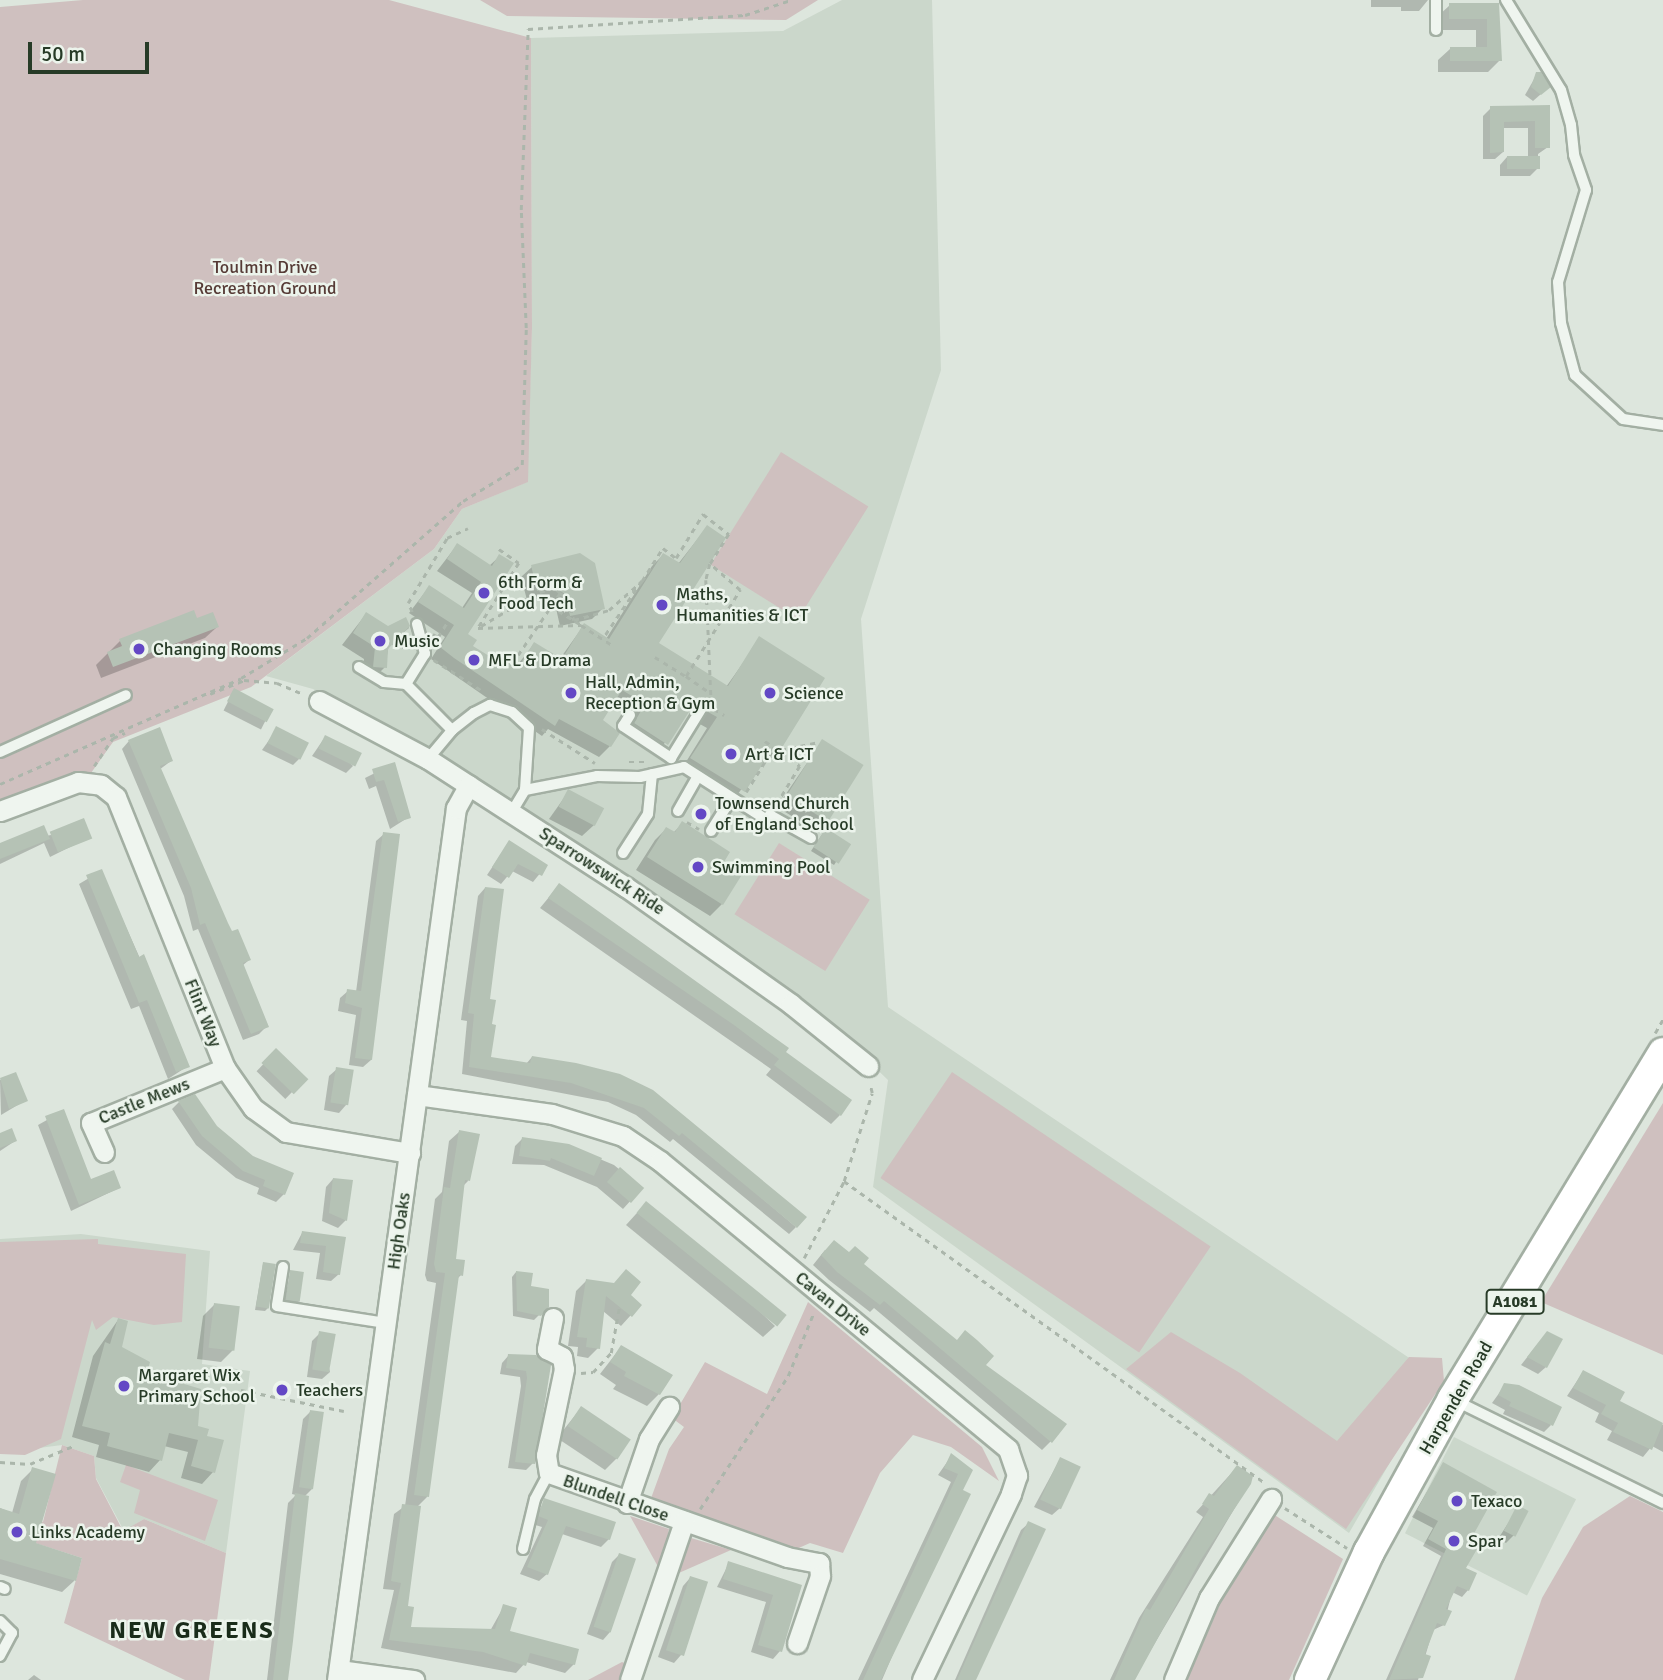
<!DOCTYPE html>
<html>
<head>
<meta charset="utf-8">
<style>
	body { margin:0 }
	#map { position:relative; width:1663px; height:1680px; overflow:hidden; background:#dde6dd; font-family:Signika,sans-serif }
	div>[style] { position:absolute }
	.built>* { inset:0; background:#cbd7cb; transform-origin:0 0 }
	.green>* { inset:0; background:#cfc0bf; transform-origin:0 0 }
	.shadow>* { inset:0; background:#0003; transform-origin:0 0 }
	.building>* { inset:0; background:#b5c2b5; transform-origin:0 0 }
	.path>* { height:2.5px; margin-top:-1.25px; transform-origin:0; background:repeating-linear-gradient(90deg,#abb6ab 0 5px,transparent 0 10px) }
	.roads { filter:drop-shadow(2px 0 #a3afa3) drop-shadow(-2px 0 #a3afa3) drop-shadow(0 2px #a3afa3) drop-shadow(0 -2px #a3afa3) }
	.service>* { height:10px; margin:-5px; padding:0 5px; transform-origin:5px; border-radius:5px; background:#eff5ef }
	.minor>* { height:19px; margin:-9.5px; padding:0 9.5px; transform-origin:9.5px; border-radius:9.5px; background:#eff5ef }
	.primary>* { height:30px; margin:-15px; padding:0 15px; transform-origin:15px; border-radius:15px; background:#fff }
	.dots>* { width:19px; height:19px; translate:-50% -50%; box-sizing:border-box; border:4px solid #ecf4ec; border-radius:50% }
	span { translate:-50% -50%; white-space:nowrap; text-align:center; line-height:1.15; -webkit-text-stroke:5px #ecf4ec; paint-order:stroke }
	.shield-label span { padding:2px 5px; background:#ecf4ec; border:2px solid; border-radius:5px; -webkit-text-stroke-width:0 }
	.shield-label { font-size:16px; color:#273b27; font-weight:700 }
	.park-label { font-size:18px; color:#563b36 }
	.poi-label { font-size:18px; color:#273b27 }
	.left { translate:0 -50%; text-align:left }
	.street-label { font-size:18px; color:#273b27 }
	.district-label { font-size:24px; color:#1a2c1a; font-weight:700; letter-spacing:2px }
	.scale { position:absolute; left:28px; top:42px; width:121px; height:32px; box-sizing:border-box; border:4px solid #273b27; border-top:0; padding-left:9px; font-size:21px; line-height:24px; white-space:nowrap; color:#273b27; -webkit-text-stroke:5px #ecf4ec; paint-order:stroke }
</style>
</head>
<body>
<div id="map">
	<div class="built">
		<div style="clip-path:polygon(842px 0,932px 0,941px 370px,861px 619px,888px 1007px,1439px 1378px,1349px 1533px,873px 1187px,888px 1080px,861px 1054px,427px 751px,313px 689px,266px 676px,434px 549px,462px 509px,527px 482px,532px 328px,531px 38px,783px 31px)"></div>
		<div style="clip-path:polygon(81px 1234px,210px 1251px,202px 1364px,250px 1371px,226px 1553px,144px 1519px,124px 1531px,96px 1478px,94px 1456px,62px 1445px,0 1453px,0 1239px)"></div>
		<div style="left:1454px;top:1437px;width:137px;height:108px;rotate:27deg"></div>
	</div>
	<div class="green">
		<div style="clip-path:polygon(83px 0,389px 0,531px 38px,532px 328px,528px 482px,462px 509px,434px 549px,251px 687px,113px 742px,91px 773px,0 807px,0 7px)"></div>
		<div style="clip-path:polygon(480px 0,818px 0,786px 20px,507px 16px)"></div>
		<div style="left:781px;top:452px;width:103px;height:133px;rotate:32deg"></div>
		<div style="left:779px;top:843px;width:107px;height:84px;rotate:32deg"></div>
		<div style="left:952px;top:1072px;width:312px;height:128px;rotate:34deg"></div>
		<div style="clip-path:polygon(1663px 1103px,1663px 1355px,1541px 1302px)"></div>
		<div style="clip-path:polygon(98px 1239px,98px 1244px,186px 1254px,182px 1322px,154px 1325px,113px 1317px,96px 1330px,92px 1320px,61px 1439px,25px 1455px,0 1454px,0 1242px)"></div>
		<div style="clip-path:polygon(808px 1302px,982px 1447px,999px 1481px,951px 1447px,913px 1435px,880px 1473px,843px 1553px,810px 1543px,792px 1551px,650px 1501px,669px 1449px,684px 1427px,672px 1418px,705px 1362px,767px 1394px)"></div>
		<div style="clip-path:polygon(1171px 1332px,1240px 1373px,1337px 1441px,1409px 1357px,1442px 1358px,1444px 1381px,1346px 1529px,1126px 1369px)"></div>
		<div style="clip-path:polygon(62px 1445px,94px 1456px,96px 1479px,123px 1531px,144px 1519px,226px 1553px,209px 1680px,185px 1680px,64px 1623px,82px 1558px,32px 1542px,37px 1520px,43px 1522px)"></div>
		<div style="clip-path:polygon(126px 1465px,218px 1500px,205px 1541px,134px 1513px,140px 1490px,120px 1482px)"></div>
		<div style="clip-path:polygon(1630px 1496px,1663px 1512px,1663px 1680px,1514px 1680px,1542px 1598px,1583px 1527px)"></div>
		<div style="clip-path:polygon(1273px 1514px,1343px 1559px,1289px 1680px,1187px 1680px,1220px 1604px)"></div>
		<div style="clip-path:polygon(630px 1516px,669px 1529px,661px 1572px)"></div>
		<div style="clip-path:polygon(691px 1538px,731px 1550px,672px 1576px,686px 1542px)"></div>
		<div style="clip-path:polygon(622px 1662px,630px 1665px,624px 1680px,588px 1680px)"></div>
	</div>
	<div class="shadow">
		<div style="clip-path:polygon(1371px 0,1428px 0,1419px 11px,1401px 11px,1401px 7px,1371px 7px)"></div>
		<div style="clip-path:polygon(1450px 5px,1498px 5px,1500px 60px,1488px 72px,1438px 72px,1438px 60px,1450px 49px,1476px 49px,1476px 30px,1438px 30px,1438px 16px)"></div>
		<div style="clip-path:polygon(1537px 74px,1541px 94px,1533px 101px,1525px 95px)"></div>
		<div style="clip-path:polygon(1548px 107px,1548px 147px,1538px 154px,1538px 168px,1530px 176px,1500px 176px,1500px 165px,1507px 157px,1528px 157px,1528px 128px,1503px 128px,1503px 152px,1495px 159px,1483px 159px,1483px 116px,1491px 108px)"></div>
		<div style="clip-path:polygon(707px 527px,657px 643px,726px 687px,760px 639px,777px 753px,766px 763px,762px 761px,732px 802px,681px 770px,707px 728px,698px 723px,696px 709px,687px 712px,656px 755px,624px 735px,636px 716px,613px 702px,601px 721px,610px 746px,599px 757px,548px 729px,542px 736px,431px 659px,445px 637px,409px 613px,429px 587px,462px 608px,472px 593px,437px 571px,457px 545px,489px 566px,500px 556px,466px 635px,471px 646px,501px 666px,515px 668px,534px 644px,559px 660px,584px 625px,606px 639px,652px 566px,663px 555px,678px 564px)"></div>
		<div style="clip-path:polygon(532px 567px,603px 608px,592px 619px,560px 626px,555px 604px,542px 596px,527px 600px,521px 577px)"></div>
		<div style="clip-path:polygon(366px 614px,388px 628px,405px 620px,409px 628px,389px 644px,385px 667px,373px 679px,362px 678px,364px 659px,342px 645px)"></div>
		<div style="clip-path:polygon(196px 621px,217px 627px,205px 638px,101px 678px,96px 665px,120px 641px)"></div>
		<div style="left:234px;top:690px;width:42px;height:23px;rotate:27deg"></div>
		<div style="clip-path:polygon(277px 729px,300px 758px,293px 765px,262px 750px)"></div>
		<div style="clip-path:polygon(325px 737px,353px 766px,346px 773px,312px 756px)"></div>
		<div style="clip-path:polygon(129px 741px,171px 761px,159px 770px,226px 924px,249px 960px,242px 966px,267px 1026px,259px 1034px,243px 1040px,198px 929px,193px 931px,184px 896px,122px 749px)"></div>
		<div style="clip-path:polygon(822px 741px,826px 820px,816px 831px,777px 807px)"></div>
		<div style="clip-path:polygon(393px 764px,409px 817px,390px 829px,376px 786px,369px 789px,365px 778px)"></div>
		<div style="clip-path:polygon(569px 791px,594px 825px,582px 836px,549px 819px)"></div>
		<div style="clip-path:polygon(682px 824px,722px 862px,722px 904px,710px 916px,636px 870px,655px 840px,666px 829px,673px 833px)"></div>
		<div style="clip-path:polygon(823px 833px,848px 844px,834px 865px,811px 851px)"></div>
		<div style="clip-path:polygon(384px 834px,371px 1060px,363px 1067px,349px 1065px,356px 1015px,338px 1011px,340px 998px,348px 991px,356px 992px,376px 841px)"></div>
		<div style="clip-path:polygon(51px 835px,90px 837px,50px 857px,44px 843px,0 864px,0 845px)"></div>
		<div style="clip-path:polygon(509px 842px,546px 866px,533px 882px,512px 871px,501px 884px,487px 875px)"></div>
		<div style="clip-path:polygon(101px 871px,188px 1066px,168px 1079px,139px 1006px,131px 1009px,79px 884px)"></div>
		<div style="clip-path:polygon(559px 885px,784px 1052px,840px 1115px,831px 1124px,766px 1075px,771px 1069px,540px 908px)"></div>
		<div style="clip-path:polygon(485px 888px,489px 1058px,526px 1064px,532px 1057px,618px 1076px,796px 1227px,789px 1234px,673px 1139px,670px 1142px,636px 1115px,608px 1102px,462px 1074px,467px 1021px,461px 1020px,478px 896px)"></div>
		<div style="left:276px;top:1051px;width:40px;height:28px;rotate:44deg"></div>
		<div style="clip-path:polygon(337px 1069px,346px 1105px,339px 1113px,324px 1110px,329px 1076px)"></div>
		<div style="clip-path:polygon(15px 1074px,26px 1100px,1px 1115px,0 1080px)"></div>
		<div style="clip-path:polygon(179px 1102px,216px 1127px,284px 1194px,276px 1202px,257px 1194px,259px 1188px,236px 1178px,196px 1145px,172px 1109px)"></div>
		<div style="clip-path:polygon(63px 1111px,90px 1181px,119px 1188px,71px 1211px,38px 1125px)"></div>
		<div style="clip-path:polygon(459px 1132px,468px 1181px,463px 1186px,454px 1261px,461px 1275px,457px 1279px,427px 1497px,416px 1508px,406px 1608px,410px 1629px,490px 1631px,504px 1606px,508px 1632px,574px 1664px,565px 1673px,526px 1662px,516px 1673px,381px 1648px,394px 1590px,383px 1589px,394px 1514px,405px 1506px,436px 1283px,427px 1281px,425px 1275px,435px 1199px,442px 1192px,449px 1141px)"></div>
		<div style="clip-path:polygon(0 1135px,15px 1141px,0 1151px)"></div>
		<div style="clip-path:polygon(522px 1139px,569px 1146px,614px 1165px,642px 1188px,623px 1209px,597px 1187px,544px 1165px,512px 1164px,515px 1146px)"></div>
		<div style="clip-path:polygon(333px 1179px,346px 1220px,338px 1228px,322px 1221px,326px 1187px)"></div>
		<div style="clip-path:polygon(646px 1203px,775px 1326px,763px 1337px,626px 1225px)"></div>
		<div style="clip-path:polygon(302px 1233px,344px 1238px,339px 1274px,331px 1281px,316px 1279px,320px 1253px,293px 1250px)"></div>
		<div style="clip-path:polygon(825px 1250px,861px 1265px,984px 1365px,1051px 1441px,1042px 1450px,874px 1308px,870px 1312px,829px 1280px,813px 1265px)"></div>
		<div style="clip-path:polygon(263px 1264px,268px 1308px,265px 1311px,255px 1310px)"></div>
		<div style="clip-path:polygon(291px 1272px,299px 1301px,296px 1305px,283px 1303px)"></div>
		<div style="clip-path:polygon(516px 1272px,529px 1288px,539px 1315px,534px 1320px,513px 1316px,512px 1277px)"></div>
		<div style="clip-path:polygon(586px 1281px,628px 1295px,640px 1305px,621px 1326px,603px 1311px,598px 1348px,588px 1358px,577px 1356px,578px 1347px,568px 1346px,576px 1291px)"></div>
		<div style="clip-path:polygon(214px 1305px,233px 1350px,221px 1362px,197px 1359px,203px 1316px)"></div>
		<div style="clip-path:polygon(118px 1320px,120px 1348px,205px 1437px,213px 1472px,202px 1484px,181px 1478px,188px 1452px,164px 1446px,160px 1460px,149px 1472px,96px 1457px,99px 1445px,72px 1437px,93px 1356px)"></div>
		<div style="clip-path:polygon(320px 1333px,330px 1372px,322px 1379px,307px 1377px,312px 1341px)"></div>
		<div style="clip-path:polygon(1540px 1341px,1546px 1367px,1538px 1374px,1521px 1365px)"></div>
		<div style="clip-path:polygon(621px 1347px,659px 1394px,647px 1406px,613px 1389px,616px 1385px,600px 1374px)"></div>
		<div style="clip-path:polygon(509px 1355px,529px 1355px,533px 1463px,526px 1470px,508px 1468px,521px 1386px,520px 1377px,500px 1374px,502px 1363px)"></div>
		<div style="clip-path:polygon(1583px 1372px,1618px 1401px,1663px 1425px,1663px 1452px,1652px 1446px,1643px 1457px,1607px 1440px,1612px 1431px,1595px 1422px,1599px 1413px,1567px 1396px)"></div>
		<div style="clip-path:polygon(1505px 1385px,1551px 1425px,1544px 1432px,1503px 1414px,1505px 1410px,1492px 1403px)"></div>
		<div style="clip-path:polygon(581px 1408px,617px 1458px,605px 1470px,557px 1438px)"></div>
		<div style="clip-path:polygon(310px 1412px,312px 1489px,304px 1497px,287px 1680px,267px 1680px,288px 1503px,296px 1495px,292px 1494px,303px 1419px)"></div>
		<div style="clip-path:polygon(952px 1455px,971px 1470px,882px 1680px,858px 1680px,951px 1482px,938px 1475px)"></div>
		<div style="clip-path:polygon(1060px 1459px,1060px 1508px,1052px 1515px,1034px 1507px)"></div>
		<div style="clip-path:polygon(1443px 1465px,1469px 1540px,1464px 1569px,1468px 1590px,1462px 1597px,1452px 1592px,1444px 1625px,1433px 1630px,1418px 1680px,1386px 1680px,1441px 1556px,1423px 1546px,1433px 1528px,1412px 1517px)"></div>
		<div style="clip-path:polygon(1237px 1467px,1249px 1484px,1133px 1680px,1110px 1680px,1139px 1618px,1203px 1517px,1196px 1512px)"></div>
		<div style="clip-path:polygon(33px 1469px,34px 1545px,80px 1559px,74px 1581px,62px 1592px,0 1574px,0 1508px,12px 1513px,21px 1481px)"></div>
		<div style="clip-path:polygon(545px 1500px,609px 1539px,601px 1547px,562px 1534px,547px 1574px,539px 1581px,520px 1574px,542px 1527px,532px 1524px)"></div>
		<div style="clip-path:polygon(1518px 1508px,1514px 1535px,1506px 1543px,1498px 1539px)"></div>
		<div style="clip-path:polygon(1029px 1523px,974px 1680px,955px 1680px,1021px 1530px)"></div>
		<div style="clip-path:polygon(619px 1555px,610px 1632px,603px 1640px,587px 1634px,612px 1562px)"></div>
		<div style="clip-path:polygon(729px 1563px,800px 1586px,780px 1651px,773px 1659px,751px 1652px,766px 1602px,717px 1587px)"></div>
		<div style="clip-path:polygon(690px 1578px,681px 1655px,674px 1663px,658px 1657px,683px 1586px)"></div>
		<div style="clip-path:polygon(34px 1675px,41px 1680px,28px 1680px)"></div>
	</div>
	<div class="building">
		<div style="clip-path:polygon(1449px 3px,1499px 3px,1502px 61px,1450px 61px,1450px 47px,1487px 47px,1487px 19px,1449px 19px)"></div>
		<div style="clip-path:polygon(1536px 72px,1541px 72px,1551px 87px,1541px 95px,1531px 87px)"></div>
		<div style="clip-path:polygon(1550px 105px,1550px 148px,1535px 148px,1535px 121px,1504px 122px,1504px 152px,1490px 153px,1490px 106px)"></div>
		<div style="left:1507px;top:156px;width:33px;height:13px"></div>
		<div style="clip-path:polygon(707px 525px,726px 538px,659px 643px,728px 686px,759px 636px,825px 678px,778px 754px,772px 749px,745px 792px,690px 758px,717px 717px,708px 712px,706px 699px,694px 704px,668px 745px,634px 723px,645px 704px,622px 690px,603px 720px,620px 733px,611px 747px,559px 719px,555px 726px,454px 658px,440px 647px,454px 625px,418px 602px,429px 585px,464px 608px,481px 582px,447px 559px,457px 543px,492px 566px,499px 554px,514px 563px,468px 634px,477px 640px,473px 646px,502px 664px,505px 659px,518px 668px,534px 642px,562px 659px,584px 623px,609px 639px,663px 553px,680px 563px)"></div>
		<div style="clip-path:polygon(580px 553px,595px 563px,605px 609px,570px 616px,565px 594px,554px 587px,537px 591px,531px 565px)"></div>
		<div style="clip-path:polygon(194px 610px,197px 618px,213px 612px,219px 627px,113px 667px,107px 652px,122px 646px,119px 639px)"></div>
		<div style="clip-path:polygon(366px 612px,388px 626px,406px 617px,410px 626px,388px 649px,387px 668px,373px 667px,375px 647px,353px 633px)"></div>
		<div style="left:234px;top:688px;width:45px;height:15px;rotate:28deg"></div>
		<div style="left:276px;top:726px;width:37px;height:19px;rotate:27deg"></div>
		<div style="clip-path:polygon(160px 727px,173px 761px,160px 766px,228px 923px,232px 931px,238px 929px,251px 960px,243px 963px,269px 1027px,251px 1034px,205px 923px,200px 925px,191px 888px,128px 740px)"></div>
		<div style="left:325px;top:735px;width:41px;height:15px;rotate:26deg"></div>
		<div style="left:822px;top:739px;width:49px;height:67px;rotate:32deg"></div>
		<div style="clip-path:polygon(395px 762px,411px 818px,398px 822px,384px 780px,376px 782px,372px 769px)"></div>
		<div style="left:568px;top:789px;width:41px;height:20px;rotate:28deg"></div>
		<div style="left:84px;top:818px;width:22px;height:37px;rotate:68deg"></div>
		<div style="clip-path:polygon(682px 821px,730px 852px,724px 862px,743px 873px,723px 905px,647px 857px,666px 827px,675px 832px)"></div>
		<div style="clip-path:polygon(44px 825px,50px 839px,0 859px,0 843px)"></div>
		<div style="left:826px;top:828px;width:30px;height:23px;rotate:33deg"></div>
		<div style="clip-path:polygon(383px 832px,400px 834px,372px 1060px,355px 1058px,362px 1008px,345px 1003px,347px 989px,361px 991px)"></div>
		<div style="clip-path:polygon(509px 840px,548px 865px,542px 876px,518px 864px,509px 878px,492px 867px)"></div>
		<div style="clip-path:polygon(102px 869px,139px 957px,144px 954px,190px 1067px,176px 1072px,147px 1000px,139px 1003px,86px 875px)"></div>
		<div style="clip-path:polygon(559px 883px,789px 1048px,786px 1052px,852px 1100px,841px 1116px,774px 1065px,779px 1059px,734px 1025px,548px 898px)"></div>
		<div style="clip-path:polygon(485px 887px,504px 889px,490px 999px,496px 1000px,492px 1024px,496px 1025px,491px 1057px,530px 1063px,532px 1056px,576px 1063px,620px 1074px,653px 1090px,807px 1217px,797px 1228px,682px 1133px,679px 1136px,644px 1108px,571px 1083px,469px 1067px,474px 1014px,468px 1013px)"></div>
		<div style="left:276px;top:1048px;width:45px;height:21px;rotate:44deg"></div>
		<div style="left:336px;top:1067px;width:18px;height:36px;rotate:9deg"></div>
		<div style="clip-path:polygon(16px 1072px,28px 1101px,9px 1109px,0 1078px)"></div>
		<div style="clip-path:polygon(195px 1094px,217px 1126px,253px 1156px,294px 1173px,285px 1195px,263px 1186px,265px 1180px,243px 1171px,202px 1136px,178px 1101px)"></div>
		<div style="clip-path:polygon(64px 1109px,91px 1179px,114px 1170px,121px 1188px,79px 1205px,45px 1116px)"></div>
		<div style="clip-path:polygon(12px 1128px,17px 1141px,0 1148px,0 1133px)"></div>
		<div style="clip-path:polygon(459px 1130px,480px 1134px,470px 1181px,465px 1180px,456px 1259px,465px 1260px,463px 1276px,459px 1275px,429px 1497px,414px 1495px,445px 1273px,436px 1272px,434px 1264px,444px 1187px,450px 1188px)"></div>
		<div style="clip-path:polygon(522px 1137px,569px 1144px,602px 1158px,594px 1176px,551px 1158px,550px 1161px,519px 1156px)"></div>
		<div style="left:620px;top:1167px;width:32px;height:20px;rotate:41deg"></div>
		<div style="clip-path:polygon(333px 1178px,353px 1180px,347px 1221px,329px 1213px)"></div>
		<div style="left:646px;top:1201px;width:181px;height:15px;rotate:39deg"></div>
		<div style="clip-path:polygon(302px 1231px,346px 1237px,340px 1275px,323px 1272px,326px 1246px,300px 1243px)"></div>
		<div style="clip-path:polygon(834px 1240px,849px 1252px,855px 1246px,869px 1258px,864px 1264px,957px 1340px,965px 1330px,977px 1340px,994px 1356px,986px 1365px,1067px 1424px,1052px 1443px,884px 1301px,880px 1305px,837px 1272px,821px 1255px)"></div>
		<div style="left:263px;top:1262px;width:13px;height:45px;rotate:9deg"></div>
		<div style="clip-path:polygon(626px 1269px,641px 1282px,631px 1295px,642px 1305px,632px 1317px,606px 1296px,600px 1349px,586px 1347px,587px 1338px,577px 1337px,586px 1279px,614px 1283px)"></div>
		<div style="left:290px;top:1270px;width:14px;height:30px;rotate:8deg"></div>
		<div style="clip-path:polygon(516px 1271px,533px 1273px,531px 1286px,549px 1289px,549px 1307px,541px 1316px,517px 1311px)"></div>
		<div style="left:214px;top:1303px;width:26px;height:45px;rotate:7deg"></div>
		<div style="clip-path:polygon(118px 1318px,128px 1321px,122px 1347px,150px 1362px,147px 1373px,201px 1389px,198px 1426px,209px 1429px,207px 1436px,224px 1440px,215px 1473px,191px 1466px,198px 1440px,169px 1433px,162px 1461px,107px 1446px,110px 1433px,82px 1426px,105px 1342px,110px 1344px)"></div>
		<div style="left:319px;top:1331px;width:17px;height:39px;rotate:10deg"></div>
		<div style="clip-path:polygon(1547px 1331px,1563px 1339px,1547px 1368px,1527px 1357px)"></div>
		<div style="clip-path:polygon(621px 1345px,673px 1375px,660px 1395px,624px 1376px,626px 1372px,610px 1362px)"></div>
		<div style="clip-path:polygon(508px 1354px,536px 1355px,551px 1365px,535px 1464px,515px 1462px,527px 1378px,526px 1371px,506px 1368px)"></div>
		<div style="clip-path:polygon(1583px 1370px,1625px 1392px,1620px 1401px,1663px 1423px,1652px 1450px,1613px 1432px,1618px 1423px,1601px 1414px,1606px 1405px,1573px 1388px)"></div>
		<div style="clip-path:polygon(1504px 1383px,1519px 1385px,1562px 1407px,1553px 1426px,1509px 1406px,1511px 1402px,1498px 1395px)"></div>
		<div style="left:581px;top:1406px;width:60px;height:24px;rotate:34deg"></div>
		<div style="left:310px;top:1410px;width:14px;height:78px;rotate:8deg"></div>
		<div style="clip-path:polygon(951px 1453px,973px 1470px,963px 1490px,971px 1494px,881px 1680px,863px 1680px,958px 1474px,944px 1468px)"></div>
		<div style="left:1060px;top:1457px;width:23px;height:47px;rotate:25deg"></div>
		<div style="clip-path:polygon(1443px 1462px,1497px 1492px,1471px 1539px,1480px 1544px,1466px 1568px,1477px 1573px,1469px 1591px,1457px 1586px,1446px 1609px,1452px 1611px,1445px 1626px,1437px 1623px,1425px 1654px,1431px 1656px,1423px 1678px,1389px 1680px,1446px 1549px,1428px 1539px,1438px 1521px,1417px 1510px)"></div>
		<div style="clip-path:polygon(1237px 1465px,1253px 1476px,1251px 1484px,1200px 1561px,1135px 1680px,1114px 1680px,1146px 1608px,1150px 1610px,1209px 1509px,1202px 1504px,1209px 1493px,1214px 1496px)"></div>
		<div style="clip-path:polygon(32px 1467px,56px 1474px,36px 1543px,82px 1558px,76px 1581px,0 1559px,0 1508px,19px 1514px)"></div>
		<div style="clip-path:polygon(295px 1493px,309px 1496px,293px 1641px,288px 1680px,273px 1680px)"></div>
		<div style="clip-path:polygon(544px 1498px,616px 1522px,610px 1540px,566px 1526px,548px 1575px,527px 1567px,548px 1520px,538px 1516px)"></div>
		<div style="clip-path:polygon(402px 1504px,421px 1506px,408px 1606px,414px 1607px,411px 1627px,495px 1629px,503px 1604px,517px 1608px,510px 1631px,579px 1649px,575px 1665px,530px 1653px,526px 1666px,483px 1652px,389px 1640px,401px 1583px,391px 1581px)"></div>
		<div style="left:1517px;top:1505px;width:13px;height:29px;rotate:27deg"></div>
		<div style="clip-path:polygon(1028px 1521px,1046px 1529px,976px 1680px,957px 1680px)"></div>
		<div style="left:619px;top:1553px;width:18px;height:78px;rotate:19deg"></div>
		<div style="clip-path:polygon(728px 1561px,802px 1585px,782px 1652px,758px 1645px,773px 1595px,723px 1579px)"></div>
		<div style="left:690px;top:1576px;width:19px;height:78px;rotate:18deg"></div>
	</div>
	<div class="path">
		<div style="left:499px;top:549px;width:24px;rotate:35deg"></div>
		<div style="left:519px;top:563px;width:77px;rotate:122.2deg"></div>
		<div style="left:478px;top:628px;width:103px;rotate:-1.7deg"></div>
		<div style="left:581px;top:625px;width:37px;rotate:33deg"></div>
		<div style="left:642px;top:581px;width:39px;rotate:-58deg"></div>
		<div style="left:663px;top:548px;width:16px;rotate:38deg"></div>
		<div style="left:676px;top:558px;width:52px;rotate:-58.5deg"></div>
		<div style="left:703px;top:514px;width:33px;rotate:38deg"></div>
		<div style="left:729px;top:534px;width:36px;rotate:122deg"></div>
		<div style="left:710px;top:564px;width:16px;rotate:104deg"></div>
		<div style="left:706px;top:580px;width:115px;rotate:87.5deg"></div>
		<div style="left:560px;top:593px;width:9px;rotate:32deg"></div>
		<div style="left:568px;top:598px;width:23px;rotate:75deg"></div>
		<div style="left:574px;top:620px;width:36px;rotate:-16deg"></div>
		<div style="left:609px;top:610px;width:44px;rotate:-41.3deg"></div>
		<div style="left:642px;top:581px;width:70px;rotate:123.9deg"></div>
		<div style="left:412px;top:612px;width:10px;rotate:-114deg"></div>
		<div style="left:408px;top:603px;width:76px;rotate:-59deg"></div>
		<div style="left:447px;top:538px;width:23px;rotate:-25deg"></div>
		<div style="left:481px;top:626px;width:61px;rotate:-30.8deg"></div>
		<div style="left:533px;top:595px;width:55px;rotate:31.7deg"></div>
		<div style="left:433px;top:634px;width:6px;rotate:31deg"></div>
		<div style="left:438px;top:637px;width:19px;rotate:-58deg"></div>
		<div style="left:393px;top:643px;width:10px;rotate:29deg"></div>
		<div style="left:402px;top:648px;width:9px;rotate:-54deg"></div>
		<div style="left:518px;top:655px;width:75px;rotate:-55.9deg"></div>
		<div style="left:560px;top:593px;width:8px;rotate:-140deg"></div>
		<div style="left:554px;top:588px;width:22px;rotate:162deg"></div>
		<div style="left:655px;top:657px;width:36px;rotate:32deg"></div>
		<div style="left:686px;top:676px;width:102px;rotate:-57.9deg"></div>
		<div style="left:740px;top:590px;width:40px;rotate:-139deg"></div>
		<div style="left:434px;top:660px;width:59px;rotate:32.6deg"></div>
		<div style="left:686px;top:676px;width:28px;rotate:35deg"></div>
		<div style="left:210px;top:694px;width:37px;rotate:-22deg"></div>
		<div style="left:244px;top:680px;width:33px;rotate:5deg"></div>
		<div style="left:277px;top:683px;width:28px;rotate:23deg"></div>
		<div style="left:714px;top:709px;width:12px;rotate:31deg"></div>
		<div style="left:542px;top:729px;width:63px;rotate:32.7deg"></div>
		<div style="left:765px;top:741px;width:43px;rotate:35.5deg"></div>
		<div style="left:800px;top:766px;width:44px;rotate:121.2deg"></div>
		<div style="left:781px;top:750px;width:35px;rotate:-12deg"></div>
		<div style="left:629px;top:762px;width:15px"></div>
		<div style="left:94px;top:766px;width:34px;rotate:-56deg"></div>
		<div style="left:113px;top:738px;width:13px;rotate:-23deg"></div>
		<div style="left:0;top:784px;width:263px;rotate:-23.7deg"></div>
		<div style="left:241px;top:678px;width:77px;rotate:-31.2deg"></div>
		<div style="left:307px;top:638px;width:208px;rotate:-41.3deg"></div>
		<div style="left:463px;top:501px;width:69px;rotate:-31.4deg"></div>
		<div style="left:522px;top:465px;width:137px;rotate:-88.3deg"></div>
		<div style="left:526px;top:328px;width:118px;rotate:-92.4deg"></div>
		<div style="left:521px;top:210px;width:181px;rotate:-87.8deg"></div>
		<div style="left:528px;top:29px;width:217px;rotate:-3.7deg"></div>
		<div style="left:745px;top:15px;width:48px;rotate:-18.1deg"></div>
		<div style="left:746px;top:792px;width:53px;rotate:-58.1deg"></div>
		<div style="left:687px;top:822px;width:14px;rotate:30deg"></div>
		<div style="left:1655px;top:1033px;width:16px;rotate:-60deg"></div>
		<div style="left:844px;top:1181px;width:518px;rotate:35.65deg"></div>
		<div style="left:804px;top:1258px;width:87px;rotate:-62.5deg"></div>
		<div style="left:844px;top:1181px;width:92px;rotate:-72.3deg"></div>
		<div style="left:872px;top:1093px;width:9px;rotate:-103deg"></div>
		<div style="left:581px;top:1373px;width:12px;rotate:-5deg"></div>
		<div style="left:593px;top:1372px;width:26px;rotate:-47deg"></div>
		<div style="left:611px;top:1353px;width:46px;rotate:-79.9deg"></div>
		<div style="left:241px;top:1390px;width:105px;rotate:11.5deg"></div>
		<div style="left:0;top:1462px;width:30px;rotate:4deg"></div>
		<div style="left:30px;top:1464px;width:47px;rotate:-22.7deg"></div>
		<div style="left:1285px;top:1508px;width:74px;rotate:32.8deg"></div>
		<div style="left:700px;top:1509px;width:159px;rotate:-56.5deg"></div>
		<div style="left:788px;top:1376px;width:69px;rotate:-67.9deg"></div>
	</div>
	<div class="roads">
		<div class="service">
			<div style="left:1436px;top:0;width:30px;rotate:90deg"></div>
			<div style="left:1506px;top:0;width:105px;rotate:58.6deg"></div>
			<div style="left:1561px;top:90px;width:36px;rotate:74deg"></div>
			<div style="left:1571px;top:125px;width:30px;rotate:84deg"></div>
			<div style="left:1574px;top:155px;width:37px;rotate:71deg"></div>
			<div style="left:1586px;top:190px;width:96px;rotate:106.9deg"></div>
			<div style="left:1558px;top:282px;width:41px;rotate:85.8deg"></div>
			<div style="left:1561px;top:323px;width:54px;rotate:74.9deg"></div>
			<div style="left:1575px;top:375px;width:65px;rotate:42.5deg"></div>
			<div style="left:1623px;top:419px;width:40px;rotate:8.5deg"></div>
			<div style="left:359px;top:667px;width:29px;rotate:31deg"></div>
			<div style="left:384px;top:682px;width:22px;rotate:5deg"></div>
			<div style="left:406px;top:684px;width:36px;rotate:-58deg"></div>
			<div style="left:425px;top:654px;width:31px;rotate:-105deg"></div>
			<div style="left:406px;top:684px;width:65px;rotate:45deg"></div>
			<div style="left:630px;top:715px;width:13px;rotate:122deg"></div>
			<div style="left:623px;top:726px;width:58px;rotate:33.7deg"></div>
			<div style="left:671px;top:758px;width:61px;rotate:-58.4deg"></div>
			<div style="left:0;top:752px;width:138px;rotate:-24.3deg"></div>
			<div style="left:428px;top:759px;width:38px;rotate:-50deg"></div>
			<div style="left:452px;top:730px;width:28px;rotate:-38deg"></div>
			<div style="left:474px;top:713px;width:18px;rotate:-27deg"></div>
			<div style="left:490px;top:705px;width:23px;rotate:18deg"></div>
			<div style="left:512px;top:712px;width:23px;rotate:43deg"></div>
			<div style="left:529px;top:728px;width:62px;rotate:93.7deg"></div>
			<div style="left:525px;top:790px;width:26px;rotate:121deg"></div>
			<div style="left:525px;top:790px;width:73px;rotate:-11deg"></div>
			<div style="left:597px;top:776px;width:43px;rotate:1.3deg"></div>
			<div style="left:640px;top:777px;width:45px;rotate:-12.8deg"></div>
			<div style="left:684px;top:767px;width:98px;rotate:32.6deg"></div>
			<div style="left:767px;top:820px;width:6px;rotate:-59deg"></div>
			<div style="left:770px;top:815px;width:47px;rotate:29.3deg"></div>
			<div style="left:678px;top:811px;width:40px;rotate:-60.3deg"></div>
			<div style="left:711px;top:831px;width:39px;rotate:-58deg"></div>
			<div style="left:623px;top:853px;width:46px;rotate:-57.3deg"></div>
			<div style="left:648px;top:814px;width:40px;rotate:-84.3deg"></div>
			<div style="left:283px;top:1267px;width:39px;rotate:99deg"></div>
			<div style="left:277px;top:1306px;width:110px;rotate:8.9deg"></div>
			<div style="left:1456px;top:1401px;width:231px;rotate:26.2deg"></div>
			<div style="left:523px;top:1549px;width:51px;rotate:-76.5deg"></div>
			<div style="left:535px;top:1499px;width:30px;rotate:-62deg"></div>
			<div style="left:0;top:1587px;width:5px;rotate:22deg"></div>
			<div style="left:0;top:1621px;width:17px;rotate:45deg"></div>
			<div style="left:12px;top:1633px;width:26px;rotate:118deg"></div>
		</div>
		<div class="minor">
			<div style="left:319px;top:701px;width:123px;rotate:28deg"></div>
			<div style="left:428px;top:759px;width:236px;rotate:32.9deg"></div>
			<div style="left:626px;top:887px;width:202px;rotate:35.3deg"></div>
			<div style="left:791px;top:1004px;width:99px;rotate:38.8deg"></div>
			<div style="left:0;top:811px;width:83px;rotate:-20.4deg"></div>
			<div style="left:78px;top:782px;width:23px;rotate:7deg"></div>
			<div style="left:101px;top:785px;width:19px;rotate:39deg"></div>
			<div style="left:116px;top:797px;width:292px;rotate:68.1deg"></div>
			<div style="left:225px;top:1068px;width:49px;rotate:55deg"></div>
			<div style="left:253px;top:1108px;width:41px;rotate:36deg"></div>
			<div style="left:286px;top:1132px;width:126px;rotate:9.6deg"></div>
			<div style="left:417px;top:1095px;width:136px;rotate:8deg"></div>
			<div style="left:552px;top:1114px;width:74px;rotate:17.2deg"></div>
			<div style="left:623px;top:1136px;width:45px;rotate:34deg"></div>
			<div style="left:660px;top:1161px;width:452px;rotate:39.6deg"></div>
			<div style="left:1008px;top:1449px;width:28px;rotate:71deg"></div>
			<div style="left:1017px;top:1475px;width:20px;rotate:108deg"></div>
			<div style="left:1011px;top:1494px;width:206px;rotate:115.6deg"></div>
			<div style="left:104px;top:1152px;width:32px;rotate:-114deg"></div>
			<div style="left:91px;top:1123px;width:145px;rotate:-22.3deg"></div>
			<div style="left:553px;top:1318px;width:32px;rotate:101deg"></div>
			<div style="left:547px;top:1349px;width:17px;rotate:28deg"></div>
			<div style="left:562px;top:1357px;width:12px;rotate:81deg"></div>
			<div style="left:564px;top:1369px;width:88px;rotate:101.8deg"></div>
			<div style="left:546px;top:1455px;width:18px;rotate:81deg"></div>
			<div style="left:549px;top:1473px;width:252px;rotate:19.4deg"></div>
			<div style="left:787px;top:1557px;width:33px;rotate:11deg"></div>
			<div style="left:819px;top:1563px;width:13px;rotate:86deg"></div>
			<div style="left:820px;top:1576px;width:71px;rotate:108.9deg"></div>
			<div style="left:627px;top:1503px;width:68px;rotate:-71deg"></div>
			<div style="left:649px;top:1439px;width:38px;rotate:-58deg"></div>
			<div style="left:339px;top:1670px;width:76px;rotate:7.6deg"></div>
			<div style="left:337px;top:1680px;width:880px;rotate:-82.23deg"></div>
			<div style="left:456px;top:808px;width:26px;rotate:-61deg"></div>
			<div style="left:630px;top:1680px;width:168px;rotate:-71.2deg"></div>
			<div style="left:1174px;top:1680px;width:89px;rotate:-66.9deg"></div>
			<div style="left:1209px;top:1598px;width:117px;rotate:-57.9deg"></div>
		</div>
		<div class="primary">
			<div style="left:1310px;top:1680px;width:141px;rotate:-65.3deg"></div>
			<div style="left:1369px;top:1552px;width:175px;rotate:-61.2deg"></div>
			<div style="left:1453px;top:1399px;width:405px;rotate:-58.7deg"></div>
		</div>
	</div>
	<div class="dots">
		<div style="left:484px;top:593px;background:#6348c5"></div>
		<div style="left:662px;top:605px;background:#6348c5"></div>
		<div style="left:380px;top:641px;background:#6348c5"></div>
		<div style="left:139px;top:649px;background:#6348c5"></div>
		<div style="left:474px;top:660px;background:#6348c5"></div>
		<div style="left:571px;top:693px;background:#6348c5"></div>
		<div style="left:770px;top:693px;background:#6348c5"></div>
		<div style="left:731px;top:754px;background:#6348c5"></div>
		<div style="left:701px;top:814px;background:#6348c5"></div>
		<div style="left:698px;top:867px;background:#6348c5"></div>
		<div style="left:124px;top:1386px;background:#6348c5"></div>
		<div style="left:282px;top:1390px;background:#6348c5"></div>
		<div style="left:1457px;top:1501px;background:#6348c5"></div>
		<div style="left:17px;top:1532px;background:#6348c5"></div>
		<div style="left:1454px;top:1541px;background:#6348c5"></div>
	</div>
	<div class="shield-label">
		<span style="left:1515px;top:1302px">A1081</span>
	</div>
	<div class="park-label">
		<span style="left:265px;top:278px">Toulmin Drive<br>Recreation Ground</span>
	</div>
	<div class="poi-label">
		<span class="left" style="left:498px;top:593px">6th Form &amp;<br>Food Tech</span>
		<span class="left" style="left:676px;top:605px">Maths,<br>Humanities &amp; ICT</span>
		<span class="left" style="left:394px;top:641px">Music</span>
		<span class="left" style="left:153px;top:649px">Changing Rooms</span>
		<span class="left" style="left:488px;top:660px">MFL &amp; Drama</span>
		<span class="left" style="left:585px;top:693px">Hall, Admin,<br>Reception &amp; Gym</span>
		<span class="left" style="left:784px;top:693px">Science</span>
		<span class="left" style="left:745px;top:754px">Art &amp; ICT</span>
		<span class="left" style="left:715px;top:814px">Townsend Church<br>of England School</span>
		<span class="left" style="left:712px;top:867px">Swimming Pool</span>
		<span class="left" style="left:138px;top:1386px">Margaret Wix<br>Primary School</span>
		<span class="left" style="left:296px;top:1390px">Teachers</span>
		<span class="left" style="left:1471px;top:1501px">Texaco</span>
		<span class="left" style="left:31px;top:1532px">Links Academy</span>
		<span class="left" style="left:1468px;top:1541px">Spar</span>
	</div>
	<div class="street-label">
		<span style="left:602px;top:871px;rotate:33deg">Sparrowswick Ride</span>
		<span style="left:203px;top:1013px;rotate:68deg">Flint Way</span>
		<span style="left:144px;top:1101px;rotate:-22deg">Castle Mews</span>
		<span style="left:399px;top:1231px;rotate:-82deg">High Oaks</span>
		<span style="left:833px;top:1304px;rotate:39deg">Cavan Drive</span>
		<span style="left:1456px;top:1398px;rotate:-60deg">Harpenden Road</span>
		<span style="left:616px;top:1498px;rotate:19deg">Blundell Close</span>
	</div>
	<div class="district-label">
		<span style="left:192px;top:1631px">NEW GREENS</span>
	</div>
	<div class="scale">50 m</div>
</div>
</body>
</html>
